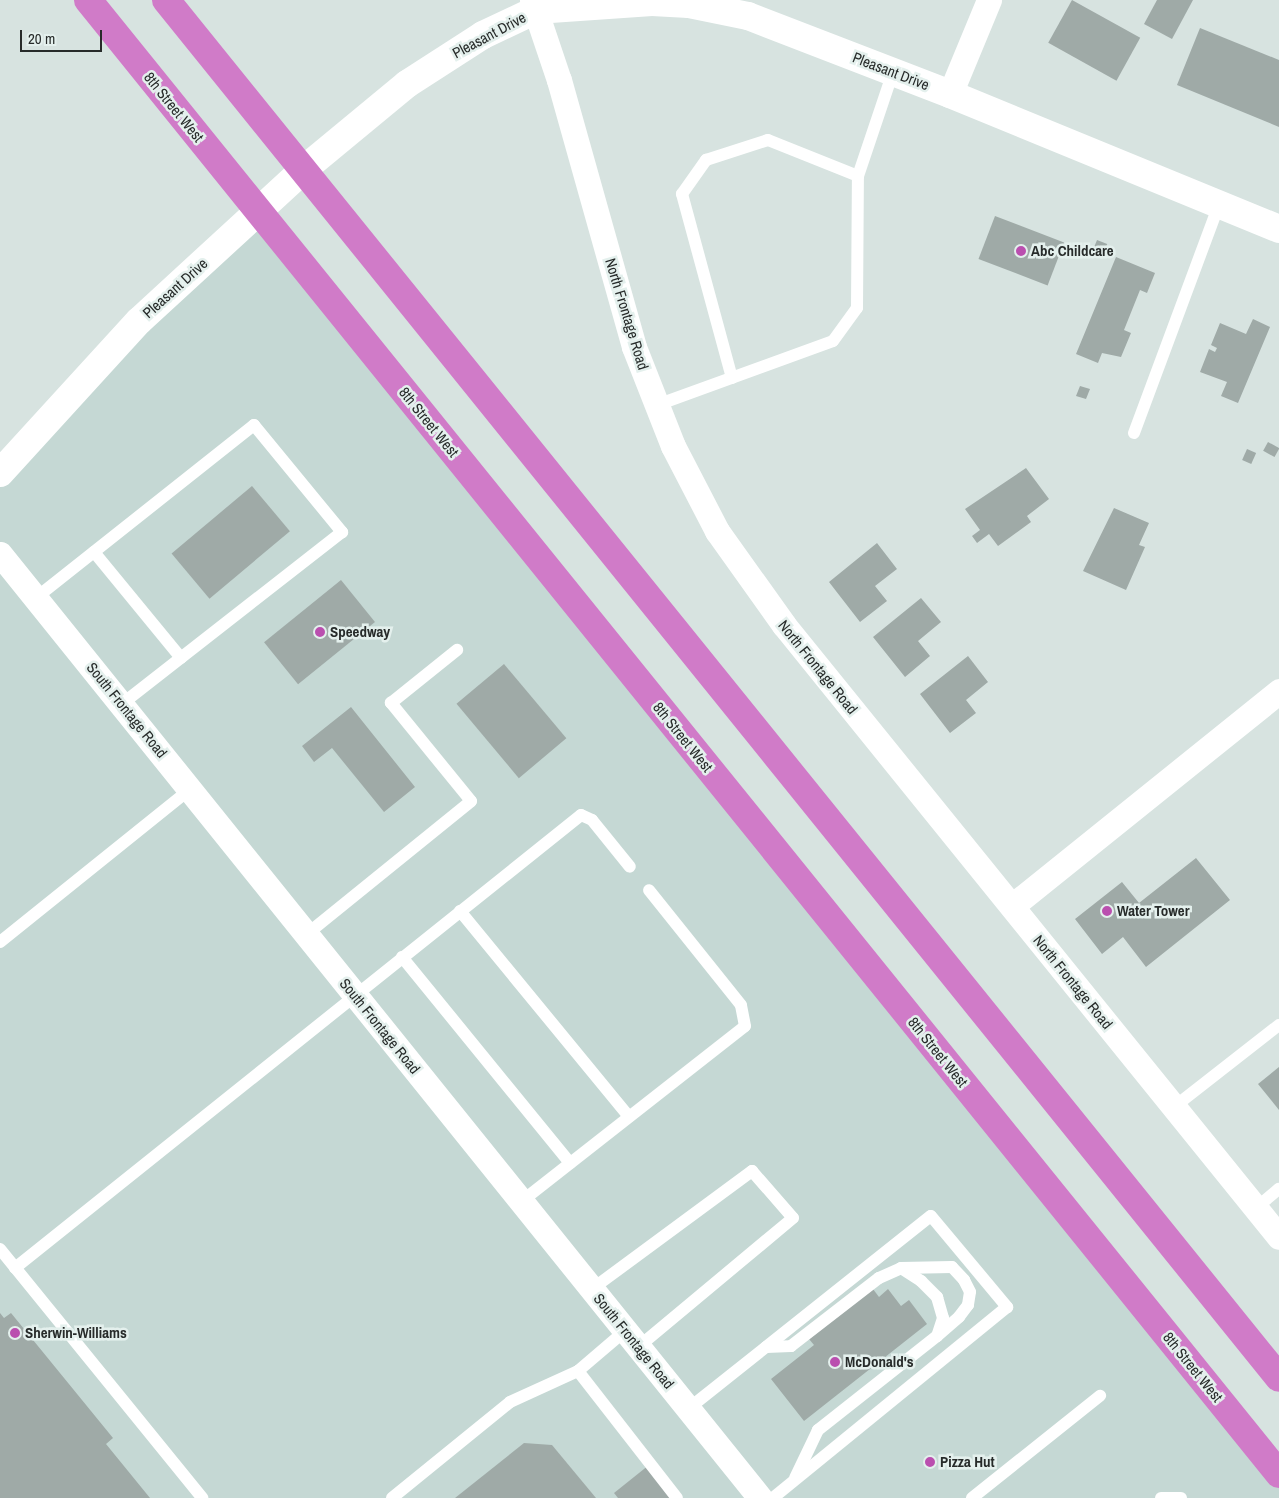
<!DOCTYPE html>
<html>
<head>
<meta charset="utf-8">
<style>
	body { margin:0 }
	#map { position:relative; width:1279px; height:1498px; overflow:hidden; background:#d7e3e0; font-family:"Archivo Narrow",sans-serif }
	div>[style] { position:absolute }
	.built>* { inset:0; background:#c5d8d4 }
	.building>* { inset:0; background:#9faaa7; transform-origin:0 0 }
	.service>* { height:12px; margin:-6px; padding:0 6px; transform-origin:6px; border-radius:6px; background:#fff }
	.minor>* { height:25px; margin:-12.5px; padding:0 12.5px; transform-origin:12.5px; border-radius:12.5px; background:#fff }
	.tertiary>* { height:28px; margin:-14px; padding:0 14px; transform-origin:14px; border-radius:14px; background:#fff }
	.trunk>* { height:28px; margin:-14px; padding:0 14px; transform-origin:14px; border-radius:14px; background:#d07bc8 }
	.dots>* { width:14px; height:14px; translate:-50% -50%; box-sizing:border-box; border:2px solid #e4f0ed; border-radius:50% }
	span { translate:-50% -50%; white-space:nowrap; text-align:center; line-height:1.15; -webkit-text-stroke:5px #e4f0ed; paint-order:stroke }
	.street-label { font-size:15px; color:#272b2a }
	.poi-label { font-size:15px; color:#272b2a; font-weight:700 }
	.left { translate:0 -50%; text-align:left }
	.scale { position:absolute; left:20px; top:30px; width:82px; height:22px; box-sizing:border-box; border:2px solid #272b2a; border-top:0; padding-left:6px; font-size:15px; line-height:18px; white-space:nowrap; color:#272b2a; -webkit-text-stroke:4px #e4f0ed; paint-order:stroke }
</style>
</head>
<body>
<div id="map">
	<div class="built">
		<div style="clip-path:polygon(259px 212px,1279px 1474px,1279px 1498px,0 1498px,0 473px)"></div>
	</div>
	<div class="building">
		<div style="left:1072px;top:0;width:78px;height:49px;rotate:29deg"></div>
		<div style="clip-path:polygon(1157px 0,1193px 0,1172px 39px,1144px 24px)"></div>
		<div style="clip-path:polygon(1200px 28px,1279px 60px,1279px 127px,1177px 85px)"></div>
		<div style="left:995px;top:216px;width:74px;height:46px;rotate:21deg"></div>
		<div style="left:1097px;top:240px;width:11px;height:10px;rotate:22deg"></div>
		<div style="clip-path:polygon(1116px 257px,1155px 273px,1147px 293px,1140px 290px,1124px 330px,1131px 333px,1121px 357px,1102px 353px,1098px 363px,1076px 354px)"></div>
		<div style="clip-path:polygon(1253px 319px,1270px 327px,1238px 403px,1221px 396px,1227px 382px,1200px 372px,1209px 349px,1215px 352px,1217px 348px,1211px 345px,1220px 323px,1246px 334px)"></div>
		<div style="clip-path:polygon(1080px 386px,1090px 389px,1086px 399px,1076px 396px)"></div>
		<div style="left:1268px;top:442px;width:13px;height:10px;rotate:29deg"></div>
		<div style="left:1247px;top:449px;width:10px;height:12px;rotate:24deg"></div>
		<div style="clip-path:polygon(1026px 468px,1049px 499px,1027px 516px,1031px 522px,998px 546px,989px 534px,977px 543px,972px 536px,980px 530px,965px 509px)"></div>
		<div style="left:252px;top:486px;width:59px;height:105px;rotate:50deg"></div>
		<div style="clip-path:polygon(1114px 508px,1149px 523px,1139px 545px,1145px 547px,1126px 590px,1083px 571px)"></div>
		<div style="clip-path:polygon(877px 543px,897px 569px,875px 586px,887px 601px,860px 622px,829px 582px)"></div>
		<div style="left:341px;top:580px;width:54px;height:99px;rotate:51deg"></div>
		<div style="clip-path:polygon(921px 598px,941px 622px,918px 641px,930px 656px,905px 677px,873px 637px)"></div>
		<div style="clip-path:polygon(968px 656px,988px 682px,966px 700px,976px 713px,950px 733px,920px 694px)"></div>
		<div style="left:504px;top:664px;width:97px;height:62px;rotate:50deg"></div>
		<div style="clip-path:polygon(351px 707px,415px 787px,384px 812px,332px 748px,314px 762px,302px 746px)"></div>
		<div style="clip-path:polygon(1196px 858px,1230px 900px,1146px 967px,1123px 937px,1102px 954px,1075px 919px,1122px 882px,1139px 903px)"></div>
		<div style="clip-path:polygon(1279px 1067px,1279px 1110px,1258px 1084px)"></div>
		<div style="clip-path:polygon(873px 1289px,879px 1297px,888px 1289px,901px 1306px,909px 1300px,927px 1324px,804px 1421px,771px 1379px,814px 1345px,809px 1339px)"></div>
		<div style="clip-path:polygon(0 1313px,4px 1318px,11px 1313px,113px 1438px,106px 1444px,150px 1498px,0 1498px)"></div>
		<div style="clip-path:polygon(524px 1443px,552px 1445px,596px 1498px,455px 1498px)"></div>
		<div style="clip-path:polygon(649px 1465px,675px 1498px,618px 1498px,614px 1493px)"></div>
	</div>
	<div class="service">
		<div style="left:732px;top:378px;width:191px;rotate:-105.2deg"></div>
		<div style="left:682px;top:194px;width:42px;rotate:-54.8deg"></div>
		<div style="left:706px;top:160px;width:65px;rotate:-17.9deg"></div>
		<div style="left:768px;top:140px;width:97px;rotate:21.8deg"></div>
		<div style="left:657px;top:405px;width:187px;rotate:-20deg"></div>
		<div style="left:833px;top:341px;width:41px;rotate:-54deg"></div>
		<div style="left:857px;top:308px;width:132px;rotate:-89.6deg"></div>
		<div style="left:858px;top:176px;width:110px;rotate:-71.4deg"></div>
		<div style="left:1134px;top:433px;width:244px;rotate:-69.6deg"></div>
		<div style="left:94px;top:552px;width:137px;rotate:50.6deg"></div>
		<div style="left:37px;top:597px;width:277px;rotate:-38.4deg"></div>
		<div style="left:254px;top:425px;width:139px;rotate:50.6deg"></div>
		<div style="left:342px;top:532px;width:279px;rotate:142deg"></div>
		<div style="left:460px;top:911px;width:266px;rotate:50.6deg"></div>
		<div style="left:307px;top:934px;width:211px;rotate:-39deg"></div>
		<div style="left:471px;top:801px;width:127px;rotate:-129.2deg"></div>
		<div style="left:391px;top:703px;width:85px;rotate:-38.8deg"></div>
		<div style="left:0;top:942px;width:244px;rotate:-38.8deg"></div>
		<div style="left:402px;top:957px;width:266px;rotate:50.8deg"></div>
		<div style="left:1174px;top:1107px;width:133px;rotate:-38deg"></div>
		<div style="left:522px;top:1201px;width:283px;rotate:-38.1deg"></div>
		<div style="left:745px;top:1026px;width:21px;rotate:-101deg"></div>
		<div style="left:741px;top:1005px;width:147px;rotate:-128.7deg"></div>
		<div style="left:1256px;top:1208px;width:30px;rotate:-40deg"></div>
		<div style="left:0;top:1249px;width:321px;rotate:50.9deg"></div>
		<div style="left:15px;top:1268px;width:725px;rotate:-38.67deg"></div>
		<div style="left:581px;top:815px;width:12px;rotate:24deg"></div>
		<div style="left:592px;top:820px;width:60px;rotate:51deg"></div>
		<div style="left:901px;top:1268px;width:51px;rotate:-1.1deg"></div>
		<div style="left:952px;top:1267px;width:18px;rotate:47deg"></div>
		<div style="left:964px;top:1280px;width:13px;rotate:63deg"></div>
		<div style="left:970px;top:1292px;width:13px;rotate:99deg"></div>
		<div style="left:968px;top:1305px;width:15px;rotate:127deg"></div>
		<div style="left:959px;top:1317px;width:29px;rotate:139deg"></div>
		<div style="left:592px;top:1289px;width:199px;rotate:-36.4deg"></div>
		<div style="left:752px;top:1171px;width:62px;rotate:48.9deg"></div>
		<div style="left:793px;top:1218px;width:202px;rotate:140.2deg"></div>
		<div style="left:766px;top:1347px;width:25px;rotate:-2deg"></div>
		<div style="left:791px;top:1346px;width:111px;rotate:-37.7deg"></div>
		<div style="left:879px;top:1278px;width:24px;rotate:-24deg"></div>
		<div style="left:901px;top:1268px;width:24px;rotate:33deg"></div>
		<div style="left:921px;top:1281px;width:23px;rotate:45deg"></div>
		<div style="left:937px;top:1297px;width:22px;rotate:74deg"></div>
		<div style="left:943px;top:1318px;width:19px;rotate:108deg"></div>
		<div style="left:937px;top:1336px;width:152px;rotate:141.7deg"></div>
		<div style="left:818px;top:1430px;width:53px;rotate:115.6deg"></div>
		<div style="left:578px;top:1371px;width:161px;rotate:52.1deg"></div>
		<div style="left:688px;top:1409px;width:310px;rotate:-38.5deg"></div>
		<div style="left:931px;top:1216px;width:119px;rotate:50.1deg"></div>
		<div style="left:1007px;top:1307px;width:302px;rotate:140.8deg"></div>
		<div style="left:392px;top:1498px;width:152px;rotate:-39.1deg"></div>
		<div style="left:510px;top:1402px;width:75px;rotate:-24.5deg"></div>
		<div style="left:578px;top:1371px;width:63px;rotate:-40.5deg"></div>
		<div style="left:972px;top:1498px;width:164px;rotate:-38.6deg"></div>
		<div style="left:1161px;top:1498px;width:20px"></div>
	</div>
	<div class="minor">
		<div style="left:532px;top:0;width:84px;rotate:71.4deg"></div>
		<div style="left:559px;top:80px;width:277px;rotate:74.3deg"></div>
		<div style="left:634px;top:347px;width:106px;rotate:68.5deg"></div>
		<div style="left:673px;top:446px;width:96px;rotate:62.6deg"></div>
		<div style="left:717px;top:531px;width:115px;rotate:54.5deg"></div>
		<div style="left:784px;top:625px;width:787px;rotate:51.03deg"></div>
		<div style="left:950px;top:94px;width:102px;rotate:-67.5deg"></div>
		<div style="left:0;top:554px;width:1212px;rotate:51.16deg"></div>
		<div style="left:1012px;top:906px;width:343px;rotate:-38.8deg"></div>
	</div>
	<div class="tertiary">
		<div style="left:0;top:473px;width:206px;rotate:-47.6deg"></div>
		<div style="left:139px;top:321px;width:223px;rotate:-42.6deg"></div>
		<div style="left:303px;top:170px;width:135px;rotate:-39.6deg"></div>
		<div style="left:407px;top:84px;width:90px;rotate:-32.8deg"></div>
		<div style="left:483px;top:35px;width:59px;rotate:-25.3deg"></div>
		<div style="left:536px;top:10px;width:116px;rotate:-3.9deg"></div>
		<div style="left:652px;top:2px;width:37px;rotate:3deg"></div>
		<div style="left:689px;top:4px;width:60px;rotate:11.5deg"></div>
		<div style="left:748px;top:16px;width:217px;rotate:21.1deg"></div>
		<div style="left:950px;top:94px;width:356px;rotate:22.3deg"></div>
	</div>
	<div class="trunk">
		<div style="left:88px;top:0;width:1895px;rotate:51.06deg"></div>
		<div style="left:166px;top:0;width:1771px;rotate:51.07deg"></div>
	</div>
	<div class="dots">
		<div style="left:1021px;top:251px;background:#ba4faf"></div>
		<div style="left:320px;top:632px;background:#ba4faf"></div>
		<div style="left:1107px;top:911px;background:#ba4faf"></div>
		<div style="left:15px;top:1333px;background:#ba4faf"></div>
		<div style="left:835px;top:1362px;background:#ba4faf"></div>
		<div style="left:930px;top:1462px;background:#ba4faf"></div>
	</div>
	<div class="street-label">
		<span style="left:489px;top:35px;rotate:-28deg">Pleasant Drive</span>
		<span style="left:891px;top:71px;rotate:21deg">Pleasant Drive</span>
		<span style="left:174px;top:107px;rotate:51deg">8th Street West</span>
		<span style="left:175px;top:288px;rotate:-42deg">Pleasant Drive</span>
		<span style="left:627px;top:314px;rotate:73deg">North Frontage Road</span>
		<span style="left:429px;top:422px;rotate:51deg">8th Street West</span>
		<span style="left:818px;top:667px;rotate:51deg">North Frontage Road</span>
		<span style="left:127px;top:710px;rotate:51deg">South Frontage Road</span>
		<span style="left:683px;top:737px;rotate:51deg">8th Street West</span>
		<span style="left:1073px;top:982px;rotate:51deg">North Frontage Road</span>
		<span style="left:380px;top:1026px;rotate:51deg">South Frontage Road</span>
		<span style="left:938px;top:1052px;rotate:51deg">8th Street West</span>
		<span style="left:634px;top:1341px;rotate:51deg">South Frontage Road</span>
		<span style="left:1193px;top:1367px;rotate:51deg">8th Street West</span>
	</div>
	<div class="poi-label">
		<span class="left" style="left:1031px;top:251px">Abc Childcare</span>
		<span class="left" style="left:330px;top:632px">Speedway</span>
		<span class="left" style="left:1117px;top:911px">Water Tower</span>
		<span class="left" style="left:25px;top:1333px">Sherwin-Williams</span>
		<span class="left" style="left:845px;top:1362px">McDonald's</span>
		<span class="left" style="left:940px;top:1462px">Pizza Hut</span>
	</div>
	<div class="scale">20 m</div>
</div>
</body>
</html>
